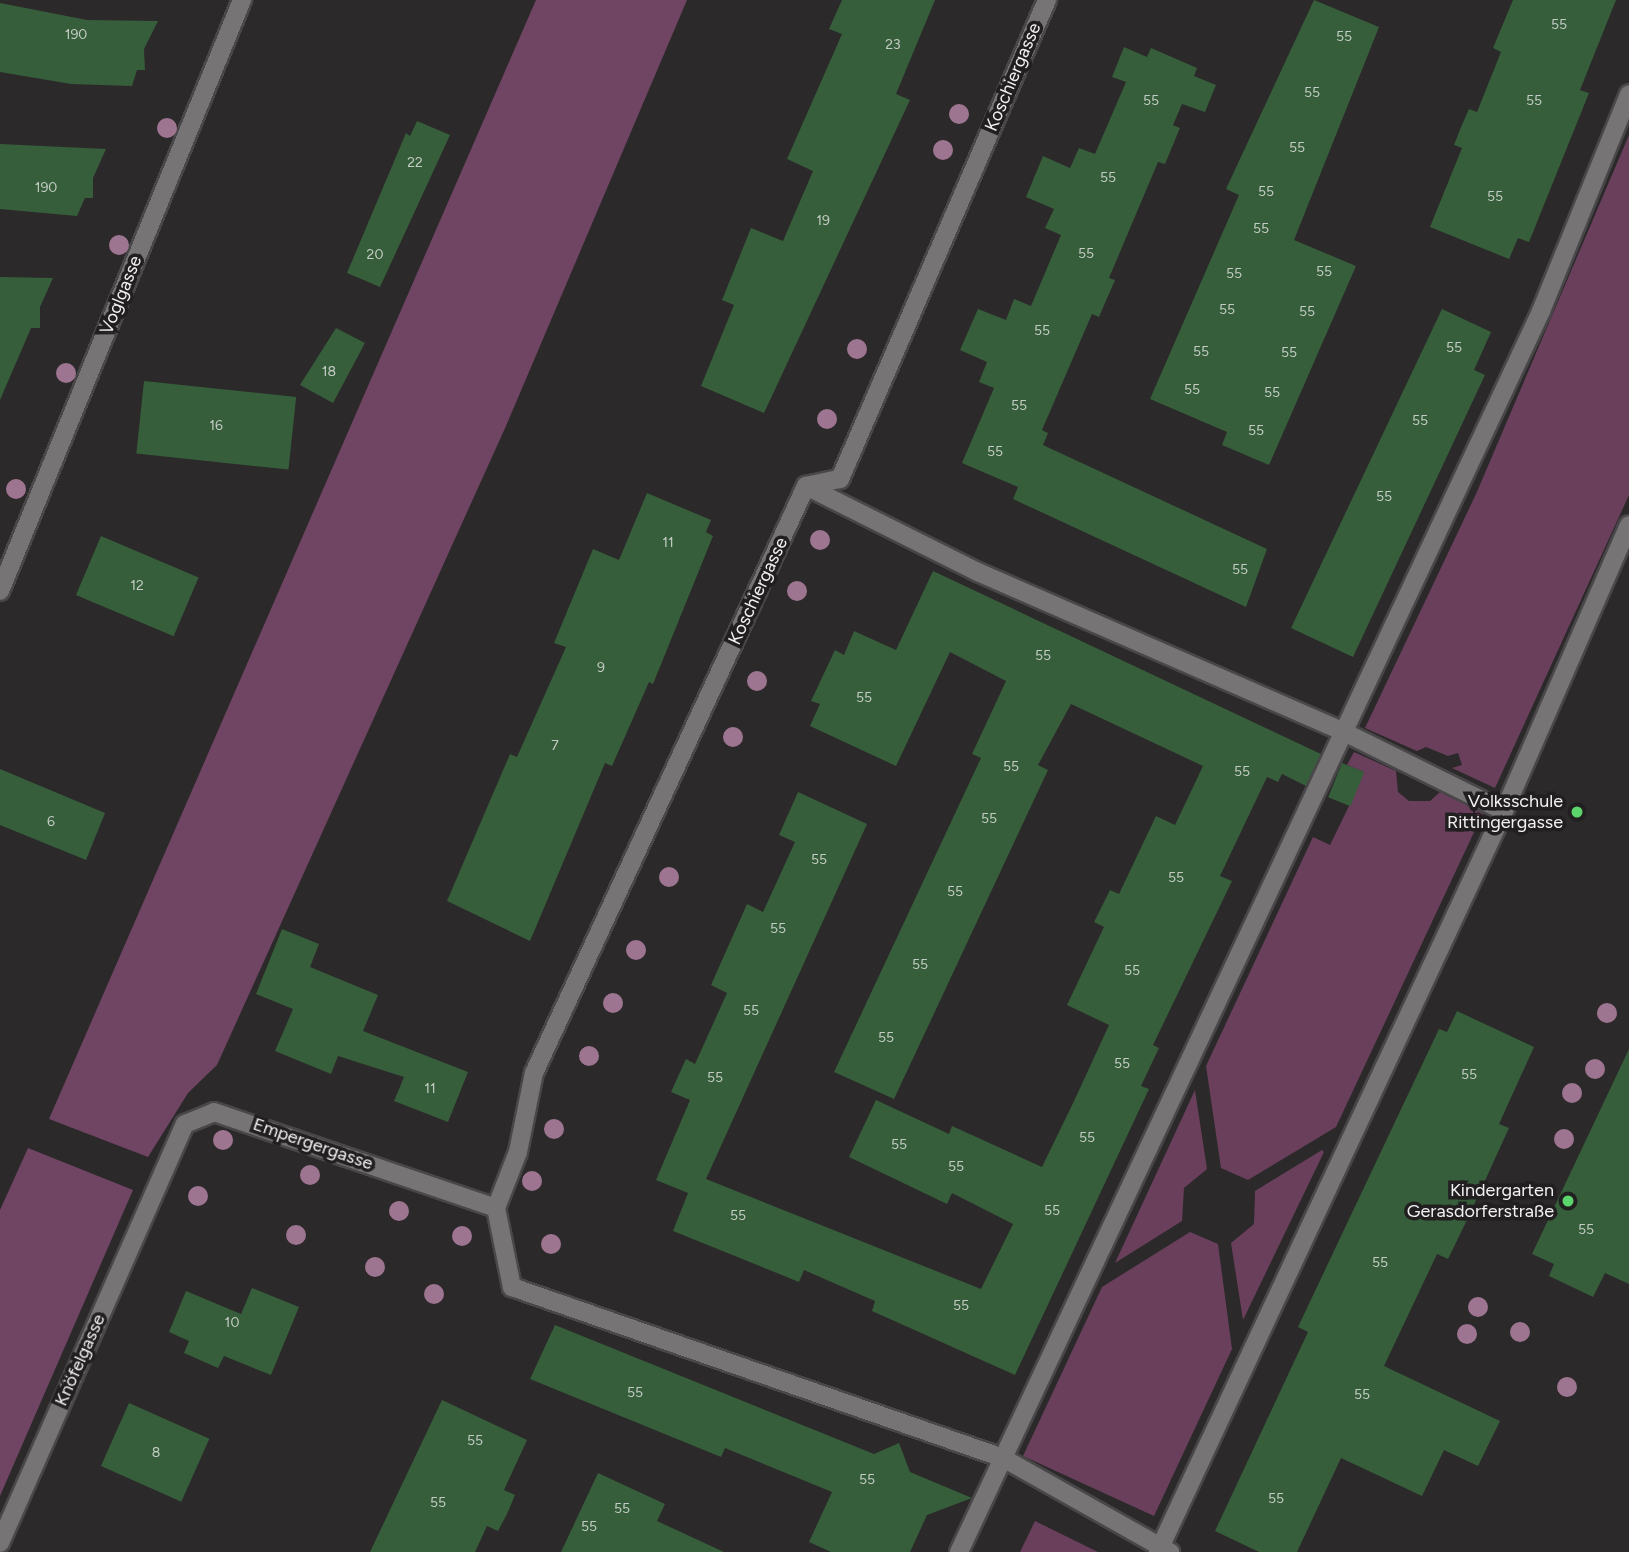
<!DOCTYPE html>
<html>
<head>
<meta charset="utf-8">
<style>
	body { margin:0 }
	#map { position:relative; width:1629px; height:1552px; overflow:hidden; background:#2b292a; font-family:Figtree,sans-serif }
	div>[style] { position:absolute }
	.green>* { inset:0; background:#693f5c }
	.forest>* { inset:0; background:#704463 }
	.building>* { inset:0; background:#365e3a; transform-origin:0 0 }
	.roads { filter:drop-shadow(2px 0 #494749) drop-shadow(-2px 0 #494749) drop-shadow(0 2px #494749) drop-shadow(0 -2px #494749) }
	.service>* { height:18px; margin:-9px; padding:0 9px; transform-origin:9px; border-radius:9px; background:#777476 }
	.minor>* { height:18px; margin:-9px; padding:0 9px; transform-origin:9px; border-radius:9px; background:#777476 }
	.trees>* { width:20px; height:20px; margin:-10px; border-radius:50%; background:#9e7591 }
	.dots>* { width:19px; height:19px; translate:-50% -50%; box-sizing:border-box; border:4px solid #211f20; border-radius:50% }
	span { translate:-50% -50%; white-space:nowrap; text-align:center; line-height:1.15; -webkit-text-stroke:7px #211f20; paint-order:stroke }
	.number-label { font-size:14px; color:#c3ccc4 }
	.number-label span { -webkit-text-stroke-width:0 }
	.street-label { font-size:18px; color:#f2f1f2 }
	.poi-label { font-size:18px; color:#f2f1f2 }
	.right { translate:-100% -50%; text-align:right }
</style>
</head>
<body>
<div id="map">
	<div class="green">
		<div style="clip-path:polygon(1629px 135px,1629px 495px,1495px 788px,1452px 768px,1462px 765px,1458px 753px,1448px 756px,1426px 747px,1417px 751px,1365px 728px,1476px 494px)"></div>
		<div style="clip-path:polygon(1354px 752px,1396px 771px,1398px 792px,1409px 801px,1430px 801px,1440px 792px,1483px 813px,1336px 1127px,1248px 1180px,1221px 1168px,1206px 1066px,1313px 837px,1330px 845px,1348px 808px,1364px 772px,1347px 765px)"></div>
		<div style="clip-path:polygon(1195px 1090px,1207px 1169px,1184px 1188px,1182px 1221px,1115px 1263px)"></div>
		<div style="clip-path:polygon(1322px 1150px,1324px 1152px,1243px 1320px,1231px 1243px,1254px 1224px,1255px 1191px)"></div>
		<div style="clip-path:polygon(1190px 1232px,1218px 1244px,1232px 1349px,1154px 1516px,1023px 1456px,1102px 1287px)"></div>
		<div style="clip-path:polygon(1035px 1521px,1098px 1552px,1020px 1552px)"></div>
	</div>
	<div class="forest">
		<div style="clip-path:polygon(536px 0,687px 0,506px 426px,217px 1065px,188px 1093px,148px 1157px,49px 1119px)"></div>
		<div style="clip-path:polygon(28px 1148px,133px 1190px,0 1496px,0 1210px)"></div>
	</div>
	<div class="building">
		<div style="clip-path:polygon(842px 0,935px 0,896px 94px,910px 100px,764px 413px,701px 386px,734px 305px,722px 300px,751px 228px,783px 241px,813px 171px,787px 159px,842px 34px,829px 29px)"></div>
		<div style="clip-path:polygon(1314px 0,1379px 27px,1294px 240px,1356px 266px,1269px 465px,1222px 445px,1227px 432px,1150px 399px,1239px 195px,1226px 189px)"></div>
		<div style="clip-path:polygon(1513px 0,1616px 0,1580px 90px,1589px 93px,1529px 242px,1518px 238px,1509px 259px,1430px 227px,1462px 148px,1454px 145px,1461px 127px,1469px 109px,1477px 112px,1501px 52px,1493px 48px)"></div>
		<div style="clip-path:polygon(0 3px,87px 20px,158px 21px,144px 49px,145px 70px,137px 70px,132px 86px,71px 84px,0 72px)"></div>
		<div style="clip-path:polygon(1124px 47px,1147px 57px,1151px 48px,1197px 68px,1194px 76px,1216px 85px,1205px 112px,1182px 104px,1173px 125px,1180px 128px,1165px 164px,1158px 162px,1109px 278px,1115px 280px,1099px 317px,1092px 314px,1042px 430px,1048px 433px,1043px 445px,1267px 549px,1246px 607px,1013px 499px,1018px 487px,962px 463px,994px 388px,979px 382px,987px 362px,960px 350px,978px 309px,1006px 320px,1014px 299px,1031px 306px,1061px 235px,1045px 228px,1054px 209px,1026px 197px,1043px 156px,1070px 168px,1079px 148px,1095px 154px,1126px 82px,1112px 77px)"></div>
		<div style="clip-path:polygon(417px 121px,450px 135px,380px 287px,347px 273px,406px 133px,410px 136px)"></div>
		<div style="clip-path:polygon(0 144px,106px 149px,93px 178px,93px 198px,85px 198px,77px 216px,0 209px)"></div>
		<div style="clip-path:polygon(0 277px,53px 278px,40px 307px,40px 328px,31px 328px,0 400px)"></div>
		<div style="clip-path:polygon(1442px 309px,1491px 332px,1474px 370px,1485px 375px,1353px 657px,1291px 628px)"></div>
		<div style="clip-path:polygon(336px 328px,365px 343px,333px 403px,300px 385px)"></div>
		<div style="left:144px;top:381px;width:153px;height:73px;rotate:6deg"></div>
		<div style="clip-path:polygon(647px 493px,711px 520px,706px 532px,713px 536px,653px 684px,649px 682px,612px 766px,605px 763px,530px 941px,447px 901px,510px 754px,517px 757px,566px 647px,554px 643px,593px 549px,619px 560px)"></div>
		<div style="left:101px;top:536px;width:106px;height:64px;rotate:23deg"></div>
		<div style="clip-path:polygon(933px 571px,1321px 754px,1306px 786px,1282px 774px,1278px 782px,1267px 777px,1220px 876px,1232px 881px,1153px 1045px,1159px 1048px,1141px 1086px,1149px 1089px,1015px 1375px,872px 1311px,875px 1301px,836px 1284px,804px 1270px,799px 1282px,673px 1231px,688px 1193px,656px 1180px,690px 1100px,671px 1092px,686px 1059px,695px 1064px,727px 993px,711px 985px,747px 904px,763px 912px,795px 842px,779px 835px,798px 792px,867px 824px,706px 1179px,981px 1289px,1013px 1224px,952px 1193px,947px 1204px,849px 1157px,876px 1100px,949px 1134px,952px 1126px,1042px 1167px,1075px 1099px,1109px 1025px,1067px 1005px,1104px 927px,1094px 922px,1110px 890px,1119px 894px,1156px 816px,1175px 825px,1203px 766px,1071px 704px,1038px 765px,1048px 770px,894px 1099px,834px 1072px,981px 758px,972px 754px,1006px 681px,950px 652px,896px 766px,810px 726px,820px 704px,811px 701px,835px 650px,844px 655px,854px 631px,896px 650px)"></div>
		<div style="left:1342px;top:763px;width:24px;height:37px;rotate:22deg"></div>
		<div style="clip-path:polygon(0 769px,105px 813px,86px 860px,0 825px)"></div>
		<div style="clip-path:polygon(282px 929px,319px 944px,310px 967px,378px 995px,363px 1031px,468px 1072px,448px 1122px,394px 1101px,404px 1077px,338px 1056px,331px 1074px,275px 1051px,293px 1009px,256px 994px)"></div>
		<div style="clip-path:polygon(1457px 1011px,1534px 1047px,1499px 1124px,1509px 1128px,1467px 1220px,1448px 1259px,1437px 1254px,1384px 1366px,1500px 1421px,1478px 1466px,1444px 1450px,1422px 1496px,1341px 1458px,1297px 1552px,1259px 1552px,1215px 1531px,1308px 1332px,1298px 1327px,1439px 1029px,1447px 1032px)"></div>
		<div style="clip-path:polygon(1629px 1049px,1629px 1284px,1605px 1273px,1593px 1297px,1549px 1276px,1554px 1264px,1532px 1254px)"></div>
		<div style="clip-path:polygon(252px 1288px,299px 1307px,271px 1375px,224px 1356px,218px 1368px,184px 1353px,189px 1341px,169px 1332px,186px 1291px,241px 1314px)"></div>
		<div style="clip-path:polygon(555px 1325px,874px 1454px,899px 1443px,910px 1472px,972px 1498px,927px 1515px,910px 1552px,831px 1552px,809px 1542px,832px 1492px,725px 1448px,721px 1457px,530px 1379px)"></div>
		<div style="clip-path:polygon(442px 1400px,527px 1440px,504px 1490px,515px 1495px,507px 1514px,498px 1531px,487px 1526px,475px 1552px,370px 1552px)"></div>
		<div style="left:129px;top:1403px;width:88px;height:69px;rotate:24deg"></div>
		<div style="clip-path:polygon(598px 1473px,665px 1504px,657px 1521px,724px 1552px,561px 1552px)"></div>
	</div>
	<div class="roads">
		<div class="service">
			<div style="left:806px;top:486px;width:192px;rotate:26.6deg"></div>
			<div style="left:978px;top:572px;width:402px;rotate:23.6deg"></div>
			<div style="left:1346px;top:733px;width:176px;rotate:26.3deg"></div>
			<div style="left:496px;top:1208px;width:81px;rotate:78.6deg"></div>
			<div style="left:512px;top:1287px;width:520px;rotate:19.2deg"></div>
			<div style="left:1003px;top:1458px;width:192px;rotate:29.4deg"></div>
			<div style="left:959px;top:1552px;width:1371px;rotate:-64.87deg"></div>
			<div style="left:1541px;top:311px;width:234px;rotate:-67.9deg"></div>
			<div style="left:1158px;top:1552px;width:818px;rotate:-64.97deg"></div>
			<div style="left:1504px;top:811px;width:312px;rotate:-66.4deg"></div>
		</div>
		<div class="minor">
			<div style="left:0;top:591px;width:639px;rotate:-67.73deg"></div>
			<div style="left:0;top:1543px;width:458px;rotate:-66.2deg"></div>
			<div style="left:185px;top:1124px;width:31px;rotate:-22deg"></div>
			<div style="left:214px;top:1112px;width:298px;rotate:18.8deg"></div>
			<div style="left:496px;top:1208px;width:60px;rotate:-68.6deg"></div>
			<div style="left:518px;top:1152px;width:81px;rotate:-78.6deg"></div>
			<div style="left:534px;top:1073px;width:647px;rotate:-65.14deg"></div>
			<div style="left:806px;top:486px;width:35px;rotate:-12deg"></div>
			<div style="left:840px;top:479px;width:522px;rotate:-66.63deg"></div>
		</div>
	</div>
	<div class="trees">
		<div style="left:959px;top:114px"></div>
		<div style="left:167px;top:128px"></div>
		<div style="left:943px;top:150px"></div>
		<div style="left:119px;top:245px"></div>
		<div style="left:857px;top:349px"></div>
		<div style="left:66px;top:373px"></div>
		<div style="left:827px;top:419px"></div>
		<div style="left:16px;top:489px"></div>
		<div style="left:820px;top:540px"></div>
		<div style="left:797px;top:591px"></div>
		<div style="left:757px;top:681px"></div>
		<div style="left:733px;top:737px"></div>
		<div style="left:669px;top:877px"></div>
		<div style="left:636px;top:950px"></div>
		<div style="left:613px;top:1003px"></div>
		<div style="left:1607px;top:1013px"></div>
		<div style="left:589px;top:1056px"></div>
		<div style="left:1595px;top:1069px"></div>
		<div style="left:1572px;top:1093px"></div>
		<div style="left:554px;top:1129px"></div>
		<div style="left:1564px;top:1139px"></div>
		<div style="left:223px;top:1140px"></div>
		<div style="left:310px;top:1175px"></div>
		<div style="left:532px;top:1181px"></div>
		<div style="left:198px;top:1196px"></div>
		<div style="left:399px;top:1211px"></div>
		<div style="left:296px;top:1235px"></div>
		<div style="left:462px;top:1236px"></div>
		<div style="left:551px;top:1244px"></div>
		<div style="left:375px;top:1267px"></div>
		<div style="left:434px;top:1294px"></div>
		<div style="left:1478px;top:1307px"></div>
		<div style="left:1520px;top:1332px"></div>
		<div style="left:1467px;top:1334px"></div>
		<div style="left:1567px;top:1387px"></div>
	</div>
	<div class="dots">
		<div style="left:1577px;top:812px;background:#5cd56d"></div>
		<div style="left:1568px;top:1201px;background:#5cd56d"></div>
	</div>
	<div class="number-label">
		<span style="left:1559px;top:25px">55</span>
		<span style="left:76px;top:35px">190</span>
		<span style="left:1344px;top:37px">55</span>
		<span style="left:893px;top:45px">23</span>
		<span style="left:1312px;top:93px">55</span>
		<span style="left:1151px;top:101px">55</span>
		<span style="left:1534px;top:101px">55</span>
		<span style="left:1297px;top:148px">55</span>
		<span style="left:415px;top:163px">22</span>
		<span style="left:1108px;top:178px">55</span>
		<span style="left:46px;top:188px">190</span>
		<span style="left:1266px;top:192px">55</span>
		<span style="left:1495px;top:197px">55</span>
		<span style="left:823px;top:221px">19</span>
		<span style="left:1261px;top:229px">55</span>
		<span style="left:1086px;top:254px">55</span>
		<span style="left:375px;top:255px">20</span>
		<span style="left:1324px;top:272px">55</span>
		<span style="left:1234px;top:274px">55</span>
		<span style="left:1227px;top:310px">55</span>
		<span style="left:1307px;top:312px">55</span>
		<span style="left:1042px;top:331px">55</span>
		<span style="left:1454px;top:348px">55</span>
		<span style="left:1201px;top:352px">55</span>
		<span style="left:1289px;top:353px">55</span>
		<span style="left:329px;top:372px">18</span>
		<span style="left:1192px;top:390px">55</span>
		<span style="left:1272px;top:393px">55</span>
		<span style="left:1019px;top:406px">55</span>
		<span style="left:1420px;top:421px">55</span>
		<span style="left:216px;top:426px">16</span>
		<span style="left:1256px;top:431px">55</span>
		<span style="left:995px;top:452px">55</span>
		<span style="left:1384px;top:497px">55</span>
		<span style="left:668px;top:543px">11</span>
		<span style="left:1240px;top:570px">55</span>
		<span style="left:137px;top:586px">12</span>
		<span style="left:1043px;top:656px">55</span>
		<span style="left:601px;top:668px">9</span>
		<span style="left:864px;top:698px">55</span>
		<span style="left:555px;top:746px">7</span>
		<span style="left:1011px;top:767px">55</span>
		<span style="left:1242px;top:772px">55</span>
		<span style="left:989px;top:819px">55</span>
		<span style="left:51px;top:822px">6</span>
		<span style="left:819px;top:860px">55</span>
		<span style="left:1176px;top:878px">55</span>
		<span style="left:955px;top:892px">55</span>
		<span style="left:778px;top:929px">55</span>
		<span style="left:920px;top:965px">55</span>
		<span style="left:1132px;top:971px">55</span>
		<span style="left:751px;top:1011px">55</span>
		<span style="left:886px;top:1038px">55</span>
		<span style="left:1122px;top:1064px">55</span>
		<span style="left:1469px;top:1075px">55</span>
		<span style="left:715px;top:1078px">55</span>
		<span style="left:430px;top:1089px">11</span>
		<span style="left:1087px;top:1138px">55</span>
		<span style="left:899px;top:1145px">55</span>
		<span style="left:956px;top:1167px">55</span>
		<span style="left:1052px;top:1211px">55</span>
		<span style="left:738px;top:1216px">55</span>
		<span style="left:1586px;top:1230px">55</span>
		<span style="left:1380px;top:1263px">55</span>
		<span style="left:961px;top:1306px">55</span>
		<span style="left:232px;top:1323px">10</span>
		<span style="left:635px;top:1393px">55</span>
		<span style="left:1362px;top:1395px">55</span>
		<span style="left:475px;top:1441px">55</span>
		<span style="left:156px;top:1453px">8</span>
		<span style="left:867px;top:1480px">55</span>
		<span style="left:1276px;top:1499px">55</span>
		<span style="left:438px;top:1503px">55</span>
		<span style="left:622px;top:1509px">55</span>
		<span style="left:589px;top:1527px">55</span>
	</div>
	<div class="street-label">
		<span style="left:1013px;top:77px;rotate:-67deg">Koschiergasse</span>
		<span style="left:121px;top:295px;rotate:-68deg">Voglgasse</span>
		<span style="left:758px;top:591px;rotate:-65deg">Koschiergasse</span>
		<span style="left:313px;top:1144px;rotate:19deg">Empergergasse</span>
		<span style="left:80px;top:1360px;rotate:-66deg">Knöfelgasse</span>
	</div>
	<div class="poi-label">
		<span class="right" style="left:1563px;top:812px">Volksschule<br>Rittingergasse</span>
		<span class="right" style="left:1554px;top:1201px">Kindergarten<br>Gerasdorferstraße</span>
	</div>
</div>
</body>
</html>
